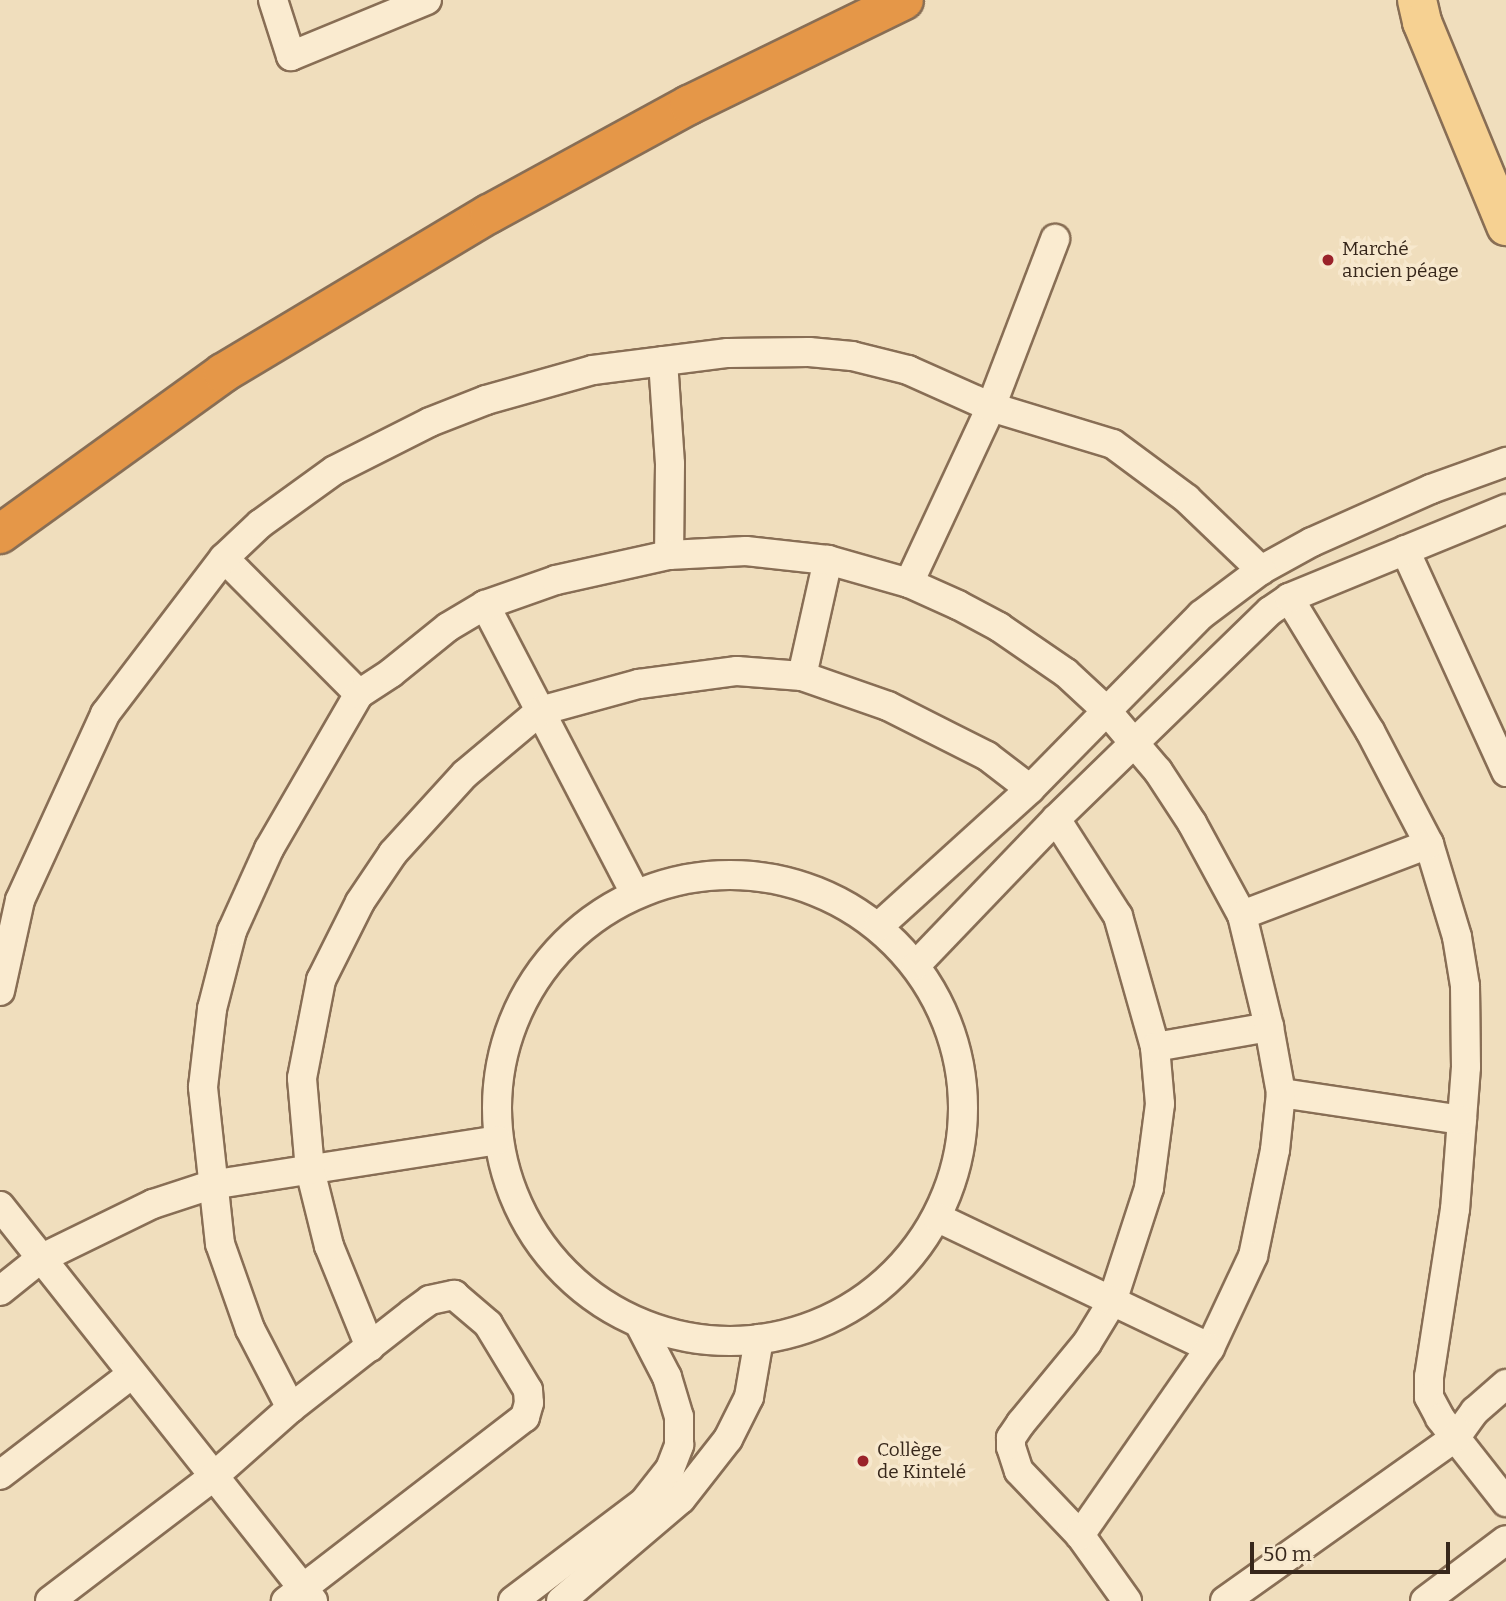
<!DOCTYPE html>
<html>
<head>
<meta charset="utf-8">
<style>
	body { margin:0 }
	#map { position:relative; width:1506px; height:1601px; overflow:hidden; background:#f0debd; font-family:Bitter,serif }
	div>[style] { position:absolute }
	.roads { filter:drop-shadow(2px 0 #886e55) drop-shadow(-2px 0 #886e55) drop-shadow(0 2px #886e55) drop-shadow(0 -2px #886e55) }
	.street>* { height:28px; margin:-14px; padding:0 14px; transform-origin:14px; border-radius:14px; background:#faebd0 }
	.street>.ring { margin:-14px; padding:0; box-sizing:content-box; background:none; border:28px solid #faebd0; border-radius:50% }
	.primary>* { height:38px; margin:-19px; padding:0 19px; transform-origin:19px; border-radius:19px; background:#f6d192 }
	.highway>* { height:38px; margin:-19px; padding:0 19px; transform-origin:19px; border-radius:19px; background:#e59748 }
	.dots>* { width:19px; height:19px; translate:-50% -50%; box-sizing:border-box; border:4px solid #f7e8cd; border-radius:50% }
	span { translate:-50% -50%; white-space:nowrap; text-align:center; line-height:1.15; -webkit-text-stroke:7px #f7e8cd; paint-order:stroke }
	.poi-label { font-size:19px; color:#37271b }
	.left { translate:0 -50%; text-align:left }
	.scale { position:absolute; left:1250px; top:1542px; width:200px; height:32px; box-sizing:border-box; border:4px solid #37271b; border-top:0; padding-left:9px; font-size:21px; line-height:24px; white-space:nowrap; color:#37271b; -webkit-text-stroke:5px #f7e8cd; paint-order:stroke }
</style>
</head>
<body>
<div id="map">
	<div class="roads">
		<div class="street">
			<div style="left:273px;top:0;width:59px;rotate:72.2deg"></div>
			<div style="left:291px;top:56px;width:147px;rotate:-22.4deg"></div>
			<div style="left:663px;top:361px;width:103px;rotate:86.1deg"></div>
			<div style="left:670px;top:464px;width:91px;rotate:90.6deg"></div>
			<div style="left:1405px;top:550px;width:244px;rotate:65.5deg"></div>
			<div style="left:224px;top:558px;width:192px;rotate:45.2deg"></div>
			<div style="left:909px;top:583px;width:194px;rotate:-65deg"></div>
			<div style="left:991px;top:407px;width:180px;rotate:-69.1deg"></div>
			<div style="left:1289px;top:598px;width:156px;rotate:58.7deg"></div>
			<div style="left:1370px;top:731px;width:127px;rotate:62.4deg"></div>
			<div style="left:1429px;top:844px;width:97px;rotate:73.2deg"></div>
			<div style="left:1457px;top:937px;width:50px;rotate:80.7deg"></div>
			<div style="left:1465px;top:986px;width:81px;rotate:89.3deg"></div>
			<div style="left:1466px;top:1067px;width:142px;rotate:94.4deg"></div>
			<div style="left:1455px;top:1209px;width:170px;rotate:98.8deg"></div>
			<div style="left:1429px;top:1377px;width:20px;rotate:90deg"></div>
			<div style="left:1429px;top:1397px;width:24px;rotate:62deg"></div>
			<div style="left:1440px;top:1418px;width:107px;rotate:51.8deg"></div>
			<div style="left:485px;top:605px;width:325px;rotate:62.5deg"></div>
			<div style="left:802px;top:676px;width:119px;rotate:-77.4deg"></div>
			<div style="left:1056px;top:819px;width:115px;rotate:57.4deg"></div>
			<div style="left:1118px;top:916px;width:136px;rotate:74.2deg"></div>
			<div style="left:1155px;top:1047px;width:57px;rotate:85deg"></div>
			<div style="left:1160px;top:1104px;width:85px;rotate:97.5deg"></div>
			<div style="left:1149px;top:1188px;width:120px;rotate:108deg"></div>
			<div style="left:1112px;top:1302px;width:48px;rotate:121.4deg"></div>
			<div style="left:1087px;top:1343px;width:104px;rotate:129.5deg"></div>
			<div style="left:1021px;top:1423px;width:18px;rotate:124deg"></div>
			<div style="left:1011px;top:1438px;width:9px;rotate:90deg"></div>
			<div style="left:1011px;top:1447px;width:25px;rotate:72deg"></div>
			<div style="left:1019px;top:1471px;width:88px;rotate:46.4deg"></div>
			<div style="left:1080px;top:1535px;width:81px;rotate:54.5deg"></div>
			<div class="ring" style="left:497px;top:875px;width:438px;height:438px"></div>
			<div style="left:1242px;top:915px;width:200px;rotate:-20.8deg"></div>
			<div style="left:878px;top:927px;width:205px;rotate:-42.2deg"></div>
			<div style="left:1030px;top:789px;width:244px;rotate:-45.5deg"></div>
			<div style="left:1201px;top:615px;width:75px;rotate:-36.9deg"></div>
			<div style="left:1261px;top:570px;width:58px;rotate:-28.8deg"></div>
			<div style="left:1312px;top:542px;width:130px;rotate:-24deg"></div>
			<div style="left:1431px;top:489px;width:80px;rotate:-19.8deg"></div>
			<div style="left:916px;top:965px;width:202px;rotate:-46.2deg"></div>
			<div style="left:1056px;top:819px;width:298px;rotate:-44.2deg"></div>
			<div style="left:1270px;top:611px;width:23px;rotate:-34deg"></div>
			<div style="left:1289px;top:598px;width:235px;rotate:-22.3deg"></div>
			<div style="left:0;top:991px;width:93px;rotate:-77.6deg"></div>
			<div style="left:20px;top:900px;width:205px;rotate:-65.4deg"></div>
			<div style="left:105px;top:714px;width:196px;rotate:-52.7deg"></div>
			<div style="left:224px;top:558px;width:50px;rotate:-43.4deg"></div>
			<div style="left:260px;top:524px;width:92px;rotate:-35.8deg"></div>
			<div style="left:335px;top:470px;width:106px;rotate:-26.8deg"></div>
			<div style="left:430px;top:422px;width:60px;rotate:-21.4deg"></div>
			<div style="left:486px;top:400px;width:111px;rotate:-15.7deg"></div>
			<div style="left:593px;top:370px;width:136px;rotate:-7.2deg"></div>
			<div style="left:728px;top:353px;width:81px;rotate:-0.7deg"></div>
			<div style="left:809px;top:352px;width:43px;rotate:5.3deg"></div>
			<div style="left:852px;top:356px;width:58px;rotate:14deg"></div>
			<div style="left:908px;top:370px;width:91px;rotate:24deg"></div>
			<div style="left:991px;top:407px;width:127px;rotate:16.9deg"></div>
			<div style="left:1113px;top:444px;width:92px;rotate:36.6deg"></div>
			<div style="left:1187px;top:499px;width:103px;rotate:43.8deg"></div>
			<div style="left:1155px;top:1047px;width:116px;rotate:-10deg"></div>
			<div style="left:1281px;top:1093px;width:183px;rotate:8.5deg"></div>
			<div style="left:0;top:1206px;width:504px;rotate:51.61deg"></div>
			<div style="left:938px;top:1218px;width:301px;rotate:25.5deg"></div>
			<div style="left:0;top:1291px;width:51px;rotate:-38.7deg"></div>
			<div style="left:40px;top:1259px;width:126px;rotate:-26deg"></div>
			<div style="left:153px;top:1204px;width:61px;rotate:-18.1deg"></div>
			<div style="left:211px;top:1185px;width:290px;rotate:-8.9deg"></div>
			<div style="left:370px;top:1347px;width:109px;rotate:-112.1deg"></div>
			<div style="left:329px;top:1246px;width:78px;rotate:-104deg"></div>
			<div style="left:310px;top:1170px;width:92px;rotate:-95deg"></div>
			<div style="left:302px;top:1078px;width:100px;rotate:-79deg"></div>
			<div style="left:321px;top:980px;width:87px;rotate:-63.4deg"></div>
			<div style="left:360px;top:902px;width:59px;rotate:-56deg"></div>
			<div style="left:393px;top:853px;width:107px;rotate:-47.7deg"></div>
			<div style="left:465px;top:774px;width:98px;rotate:-40deg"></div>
			<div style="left:540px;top:711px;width:103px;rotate:-15.3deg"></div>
			<div style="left:639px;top:684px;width:99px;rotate:-7.6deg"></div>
			<div style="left:737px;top:671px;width:65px;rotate:4.4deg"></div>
			<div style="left:802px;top:676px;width:91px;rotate:19.2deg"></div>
			<div style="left:888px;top:706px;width:111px;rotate:26.8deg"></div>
			<div style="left:987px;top:756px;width:54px;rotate:37.5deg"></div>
			<div style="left:291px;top:1408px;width:89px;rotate:-117.4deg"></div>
			<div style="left:250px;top:1329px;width:90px;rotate:-109.4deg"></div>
			<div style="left:220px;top:1244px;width:158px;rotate:-96.2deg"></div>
			<div style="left:203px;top:1087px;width:79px;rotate:-83.4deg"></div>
			<div style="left:212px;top:1009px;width:81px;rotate:-75.6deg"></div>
			<div style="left:232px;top:931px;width:90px;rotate:-65.7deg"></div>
			<div style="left:269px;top:849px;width:179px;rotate:-59.9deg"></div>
			<div style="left:359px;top:694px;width:38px;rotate:-33deg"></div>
			<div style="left:391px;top:673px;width:73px;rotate:-38.9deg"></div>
			<div style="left:448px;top:627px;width:43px;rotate:-30.7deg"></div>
			<div style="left:485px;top:605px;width:75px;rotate:-19.4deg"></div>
			<div style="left:556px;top:580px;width:116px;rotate:-12.5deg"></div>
			<div style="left:669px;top:555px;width:77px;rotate:-3deg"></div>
			<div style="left:746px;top:551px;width:82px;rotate:6.3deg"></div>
			<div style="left:828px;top:560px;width:84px;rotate:15.9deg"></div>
			<div style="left:909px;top:583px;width:54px;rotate:24.2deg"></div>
			<div style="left:958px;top:605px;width:47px;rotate:28.2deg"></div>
			<div style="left:999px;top:627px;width:81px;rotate:34.5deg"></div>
			<div style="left:1066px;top:673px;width:54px;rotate:42.8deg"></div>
			<div style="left:1106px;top:710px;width:80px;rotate:49.6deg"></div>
			<div style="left:1158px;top:771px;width:62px;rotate:56.8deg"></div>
			<div style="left:1192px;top:823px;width:105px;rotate:61.5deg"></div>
			<div style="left:1242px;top:915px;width:115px;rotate:76.4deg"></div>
			<div style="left:1269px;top:1027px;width:67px;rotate:79.7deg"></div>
			<div style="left:1281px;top:1093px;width:57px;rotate:96deg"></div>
			<div style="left:1275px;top:1150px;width:108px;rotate:101.7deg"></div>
			<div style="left:1253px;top:1256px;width:102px;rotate:115.1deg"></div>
			<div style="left:1210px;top:1348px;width:228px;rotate:124.8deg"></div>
			<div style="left:0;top:1475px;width:166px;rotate:-37.4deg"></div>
			<div style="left:50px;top:1601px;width:205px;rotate:-37.3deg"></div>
			<div style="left:213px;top:1477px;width:104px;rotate:-41.5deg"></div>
			<div style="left:291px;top:1408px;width:154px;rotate:-38.1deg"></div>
			<div style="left:412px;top:1313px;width:22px;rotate:-36deg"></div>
			<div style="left:430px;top:1300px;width:25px;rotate:-12deg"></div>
			<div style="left:454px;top:1295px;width:45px;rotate:40.5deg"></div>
			<div style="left:488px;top:1324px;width:77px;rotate:58.8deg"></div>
			<div style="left:528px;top:1390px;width:13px;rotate:86deg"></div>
			<div style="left:529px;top:1403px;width:15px;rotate:106deg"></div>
			<div style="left:525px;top:1417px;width:302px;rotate:142.4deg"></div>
			<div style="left:513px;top:1601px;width:164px;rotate:-37.1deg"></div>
			<div style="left:644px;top:1502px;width:42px;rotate:-51.8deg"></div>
			<div style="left:670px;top:1469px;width:26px;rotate:-69deg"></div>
			<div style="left:679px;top:1445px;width:28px;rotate:-90deg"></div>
			<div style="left:679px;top:1417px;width:42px;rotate:-106.7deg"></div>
			<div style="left:667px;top:1377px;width:61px;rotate:-117.4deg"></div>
			<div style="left:561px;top:1601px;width:157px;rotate:-40.4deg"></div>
			<div style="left:681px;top:1499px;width:76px;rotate:-51.9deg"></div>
			<div style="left:728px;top:1439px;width:47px;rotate:-63.4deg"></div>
			<div style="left:749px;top:1397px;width:59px;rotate:-80.2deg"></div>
			<div style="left:1225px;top:1601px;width:283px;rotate:-35.4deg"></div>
			<div style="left:1456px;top:1437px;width:32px;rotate:-54deg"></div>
			<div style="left:1475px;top:1411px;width:41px;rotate:-41.1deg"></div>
			<div style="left:1425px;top:1601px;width:101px;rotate:-37deg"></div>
		</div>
		<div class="primary">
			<div style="left:1417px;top:0;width:23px;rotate:77deg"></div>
			<div style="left:1422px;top:22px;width:221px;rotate:67.6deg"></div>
		</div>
		<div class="highway">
			<div style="left:0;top:534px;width:275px;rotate:-35.8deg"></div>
			<div style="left:223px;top:373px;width:310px;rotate:-30.9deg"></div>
			<div style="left:489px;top:214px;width:228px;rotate:-28.6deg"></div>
			<div style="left:689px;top:105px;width:239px;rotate:-26deg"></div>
		</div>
	</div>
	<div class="dots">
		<div style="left:1328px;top:260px;background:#9a222a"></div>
		<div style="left:863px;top:1461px;background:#9a222a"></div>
	</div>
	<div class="poi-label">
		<span class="left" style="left:1342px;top:260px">Marché<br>ancien péage</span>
		<span class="left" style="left:877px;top:1461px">Collège<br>de Kintelé</span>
	</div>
	<div class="scale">50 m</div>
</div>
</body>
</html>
